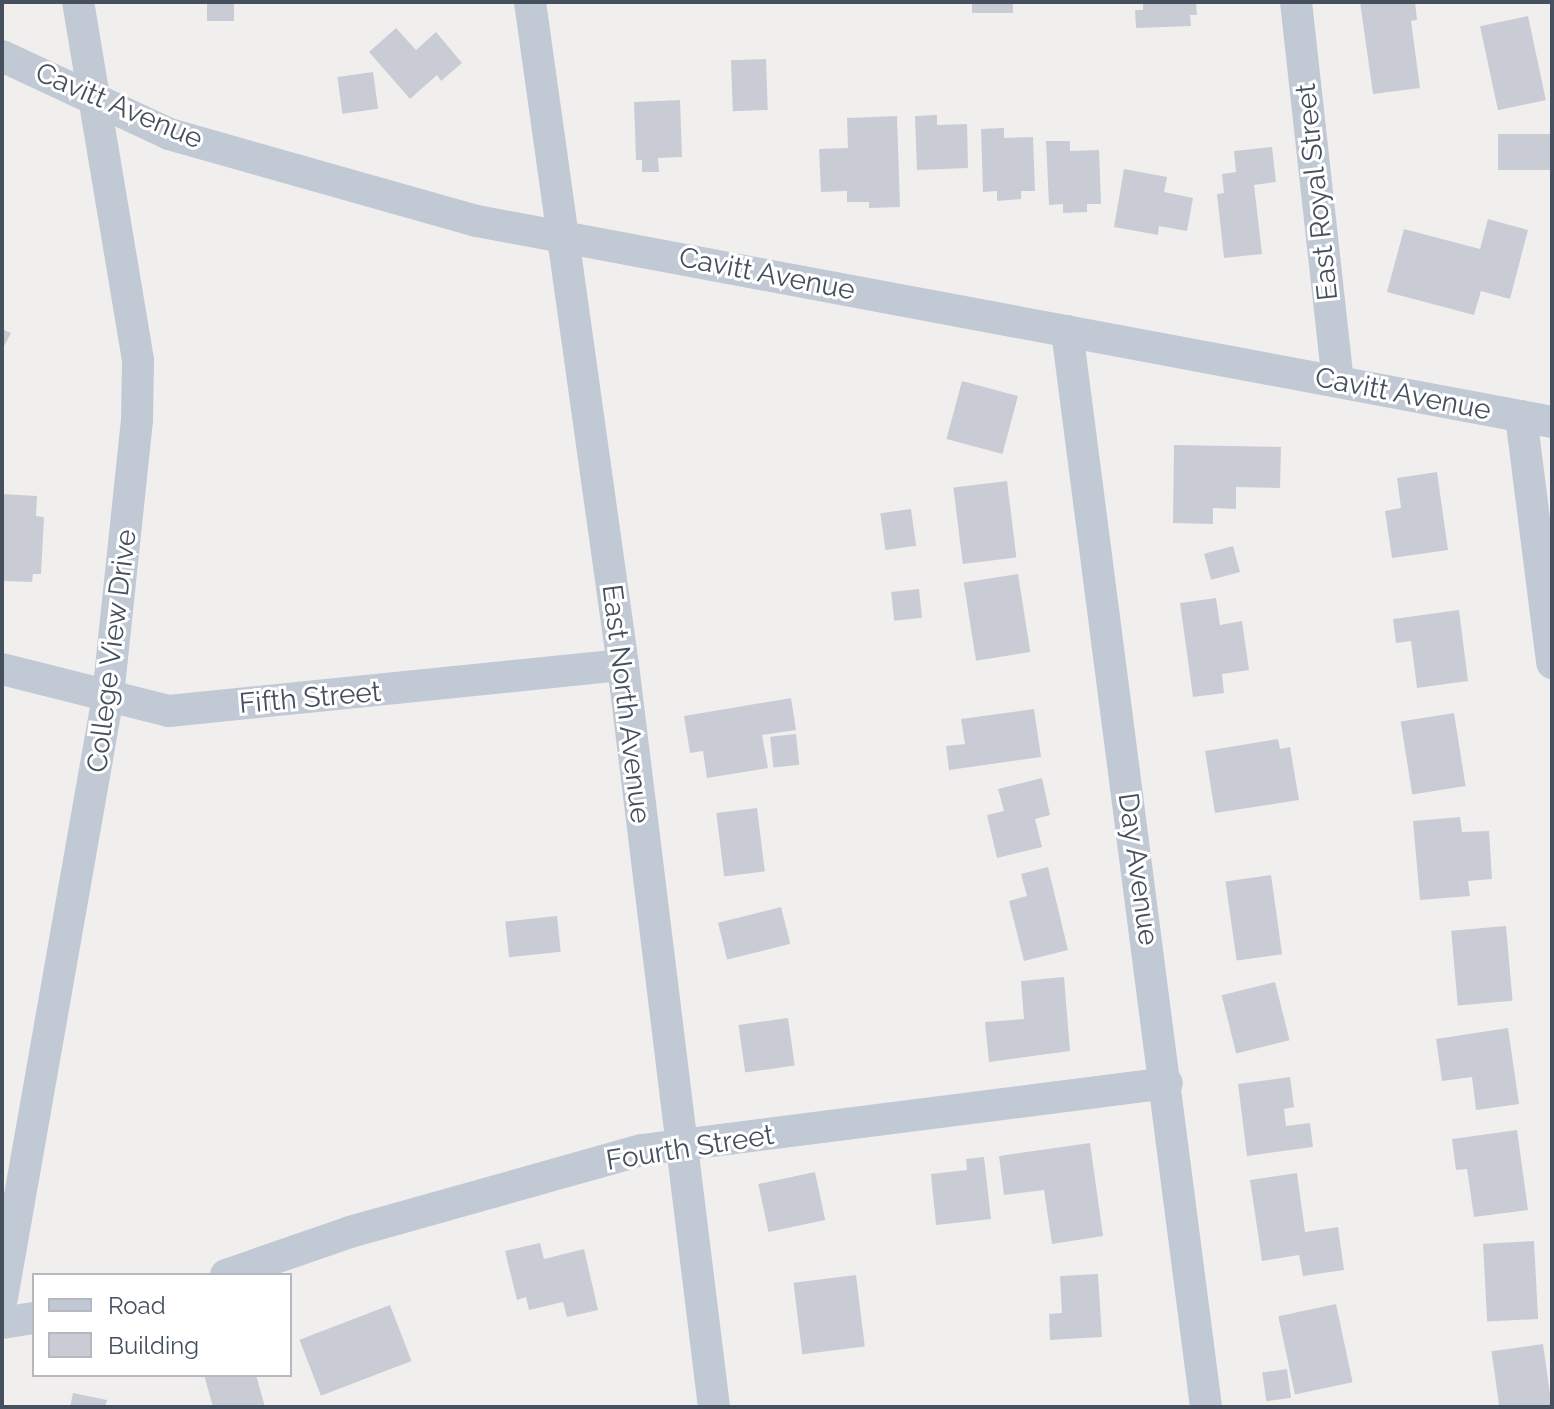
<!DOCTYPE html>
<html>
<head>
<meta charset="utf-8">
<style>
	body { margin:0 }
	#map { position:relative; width:1554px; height:1409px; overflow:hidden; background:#f1efee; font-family:Raleway,sans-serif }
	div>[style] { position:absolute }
	.building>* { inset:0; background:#caccd5; transform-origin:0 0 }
	.minor>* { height:32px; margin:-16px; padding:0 16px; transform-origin:16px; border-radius:16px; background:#c1c9d5 }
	span { translate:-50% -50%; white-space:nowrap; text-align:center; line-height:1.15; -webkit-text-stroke:6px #fff; paint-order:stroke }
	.street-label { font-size:28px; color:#454f5e }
	.frame { position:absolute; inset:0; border:4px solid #454f5e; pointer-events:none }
	.legend { position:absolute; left:32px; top:1273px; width:260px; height:104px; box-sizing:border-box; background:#fff; border:2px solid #b5b9bf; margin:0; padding:10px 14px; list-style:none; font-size:24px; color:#454f5e }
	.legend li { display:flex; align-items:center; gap:16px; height:40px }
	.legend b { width:40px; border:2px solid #b5b9bf }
</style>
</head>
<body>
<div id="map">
	<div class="building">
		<div style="left:207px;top:2px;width:27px;height:19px"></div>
		<div style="left:972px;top:2px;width:41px;height:11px"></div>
		<div style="clip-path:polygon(1143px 2px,1196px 2px,1197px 15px,1190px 15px,1191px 26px,1136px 28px,1135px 10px,1143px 10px)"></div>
		<div style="clip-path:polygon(1360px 2px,1415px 2px,1417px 20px,1411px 21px,1420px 88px,1373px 94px)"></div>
		<div style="left:1528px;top:16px;width:86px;height:49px;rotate:78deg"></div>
		<div style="clip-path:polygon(396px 28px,416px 50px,436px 32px,462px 63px,441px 81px,437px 75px,410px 99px,369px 52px)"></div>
		<div style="left:766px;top:59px;width:51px;height:35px;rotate:88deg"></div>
		<div style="left:373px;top:72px;width:37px;height:36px;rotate:82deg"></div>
		<div style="clip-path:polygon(680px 100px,682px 157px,658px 158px,659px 172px,642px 172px,642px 160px,636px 160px,634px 102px)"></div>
		<div style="clip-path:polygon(937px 115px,937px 125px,967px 124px,968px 168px,917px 170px,915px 116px)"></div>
		<div style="clip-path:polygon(897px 116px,900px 207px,869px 208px,869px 202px,847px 202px,847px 191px,821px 192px,819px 149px,848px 148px,847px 118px)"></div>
		<div style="clip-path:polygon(1004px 128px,1004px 138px,1033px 137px,1035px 191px,1021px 191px,1021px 199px,997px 201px,997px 191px,983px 192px,981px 129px)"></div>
		<div style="left:1552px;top:134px;width:36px;height:54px;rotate:90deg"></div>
		<div style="clip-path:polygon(1046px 141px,1070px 141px,1070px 151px,1099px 150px,1101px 204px,1087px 204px,1087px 212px,1063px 213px,1063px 204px,1049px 205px)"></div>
		<div style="clip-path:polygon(1272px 147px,1276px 182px,1254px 185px,1262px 254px,1224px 258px,1217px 194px,1224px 193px,1222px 174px,1236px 172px,1234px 151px)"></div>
		<div style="clip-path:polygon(1124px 169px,1167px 177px,1164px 192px,1193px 198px,1187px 231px,1159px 226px,1158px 235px,1114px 227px)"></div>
		<div style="clip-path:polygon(1488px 219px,1528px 230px,1510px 299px,1481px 291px,1474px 315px,1387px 292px,1404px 229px,1480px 249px)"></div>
		<div style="clip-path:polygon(2px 329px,11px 333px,2px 350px)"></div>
		<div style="left:962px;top:381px;width:58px;height:60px;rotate:15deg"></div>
		<div style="clip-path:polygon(1174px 445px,1281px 447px,1280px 488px,1236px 487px,1236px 509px,1213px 508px,1213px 524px,1173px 523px)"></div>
		<div style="clip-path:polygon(1437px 472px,1448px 550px,1392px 558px,1385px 511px,1401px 508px,1397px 478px)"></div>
		<div style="left:1007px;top:481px;width:77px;height:54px;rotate:83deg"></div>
		<div style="clip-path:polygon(2px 494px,37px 496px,36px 516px,44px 517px,41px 574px,33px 574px,32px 582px,2px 581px)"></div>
		<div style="left:911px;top:509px;width:37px;height:31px;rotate:82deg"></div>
		<div style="left:1233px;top:546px;width:27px;height:30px;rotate:75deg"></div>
		<div style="left:1018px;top:574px;width:79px;height:55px;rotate:81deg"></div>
		<div style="left:919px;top:589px;width:29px;height:28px;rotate:84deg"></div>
		<div style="clip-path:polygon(1216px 598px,1220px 625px,1242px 621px,1249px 670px,1222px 674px,1224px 693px,1193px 697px,1180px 603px)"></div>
		<div style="clip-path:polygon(1459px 610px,1468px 681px,1417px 688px,1411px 641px,1396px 643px,1393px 619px)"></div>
		<div style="clip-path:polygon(791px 698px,796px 730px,762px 735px,768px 768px,707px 778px,703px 751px,690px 753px,684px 716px)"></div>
		<div style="clip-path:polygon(1034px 709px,1041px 757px,949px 770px,946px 746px,965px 744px,961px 719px)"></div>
		<div style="left:1454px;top:713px;width:74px;height:54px;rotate:81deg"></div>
		<div style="left:796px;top:734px;width:31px;height:26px;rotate:84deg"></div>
		<div style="clip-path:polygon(1278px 739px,1280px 749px,1290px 747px,1299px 800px,1215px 813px,1205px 751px)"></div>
		<div style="clip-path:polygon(1042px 778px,1050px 815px,1035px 819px,1042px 847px,997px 858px,987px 815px,1004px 811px,998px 789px)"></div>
		<div style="left:757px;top:808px;width:64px;height:41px;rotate:83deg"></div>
		<div style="clip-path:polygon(1460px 817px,1462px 832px,1489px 831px,1492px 879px,1468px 881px,1470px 896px,1420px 900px,1413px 821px)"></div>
		<div style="clip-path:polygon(1048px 867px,1068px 950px,1024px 961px,1009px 901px,1027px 896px,1021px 874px)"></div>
		<div style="left:1271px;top:875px;width:80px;height:46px;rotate:82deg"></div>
		<div style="left:781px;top:907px;width:38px;height:65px;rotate:76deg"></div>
		<div style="left:557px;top:916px;width:36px;height:52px;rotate:84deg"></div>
		<div style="left:1506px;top:926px;width:75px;height:55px;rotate:85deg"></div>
		<div style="clip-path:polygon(1064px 977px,1070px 1051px,989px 1062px,985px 1022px,1024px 1019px,1021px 981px)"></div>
		<div style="left:1275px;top:982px;width:60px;height:55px;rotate:76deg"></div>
		<div style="left:788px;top:1018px;width:48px;height:50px;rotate:82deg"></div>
		<div style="clip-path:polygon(1508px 1028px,1519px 1104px,1476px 1110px,1472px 1077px,1442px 1081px,1436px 1039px)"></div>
		<div style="clip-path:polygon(1290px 1077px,1294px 1107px,1284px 1109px,1286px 1126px,1310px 1123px,1313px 1147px,1247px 1156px,1238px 1084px)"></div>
		<div style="clip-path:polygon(1517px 1130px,1528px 1210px,1474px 1217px,1467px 1169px,1456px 1170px,1452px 1139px)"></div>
		<div style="clip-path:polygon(1090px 1143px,1103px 1236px,1052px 1244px,1044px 1190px,1004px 1195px,999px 1156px)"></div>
		<div style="clip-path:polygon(984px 1157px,991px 1219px,936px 1225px,931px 1174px,967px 1170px,966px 1159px)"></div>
		<div style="left:815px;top:1172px;width:49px;height:58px;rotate:78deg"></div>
		<div style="clip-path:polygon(1297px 1173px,1305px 1232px,1338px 1227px,1344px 1270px,1303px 1276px,1299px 1255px,1262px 1261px,1250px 1180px)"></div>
		<div style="left:1534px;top:1241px;width:78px;height:51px;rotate:87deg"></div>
		<div style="clip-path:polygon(540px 1243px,544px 1259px,584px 1249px,598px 1310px,567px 1317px,563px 1302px,529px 1310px,526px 1297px,517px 1300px,505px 1251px)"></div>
		<div style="clip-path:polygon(1098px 1274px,1102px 1337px,1050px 1340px,1049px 1314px,1062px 1313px,1060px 1276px)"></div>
		<div style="left:856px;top:1275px;width:72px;height:63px;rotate:83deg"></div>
		<div style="left:1336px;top:1304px;width:80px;height:59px;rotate:78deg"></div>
		<div style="left:390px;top:1305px;width:60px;height:97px;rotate:69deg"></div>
		<div style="left:1543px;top:1344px;width:64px;height:52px;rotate:82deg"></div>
		<div style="left:1287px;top:1369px;width:29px;height:25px;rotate:82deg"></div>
		<div style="clip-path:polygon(204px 1375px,256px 1375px,265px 1407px,213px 1407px)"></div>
		<div style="clip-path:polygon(73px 1393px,107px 1400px,105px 1407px,70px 1407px)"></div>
	</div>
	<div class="minor">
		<div style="left:530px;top:2px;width:669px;rotate:82.02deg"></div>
		<div style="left:623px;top:665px;width:748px;rotate:83.01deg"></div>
		<div style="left:1296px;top:2px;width:381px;rotate:83.7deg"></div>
		<div style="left:2px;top:56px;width:184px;rotate:25deg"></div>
		<div style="left:169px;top:134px;width:320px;rotate:15.8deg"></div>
		<div style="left:477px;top:221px;width:1094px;rotate:10.59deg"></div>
		<div style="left:1067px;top:331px;width:1085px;rotate:82.64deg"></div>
		<div style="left:1521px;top:416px;width:249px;rotate:82.8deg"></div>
		<div style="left:2px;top:669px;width:172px;rotate:14.1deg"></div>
		<div style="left:169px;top:711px;width:456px;rotate:-5.8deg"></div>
		<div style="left:226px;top:1275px;width:131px;rotate:-19.1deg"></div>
		<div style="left:350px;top:1232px;width:303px;rotate:-15.7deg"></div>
		<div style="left:642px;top:1150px;width:529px;rotate:-7.27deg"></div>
		<div style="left:2px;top:1298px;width:611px;rotate:-80.01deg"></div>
		<div style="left:108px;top:696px;width:278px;rotate:-84deg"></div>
		<div style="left:137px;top:420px;width:60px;rotate:-89deg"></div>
		<div style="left:138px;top:360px;width:363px;rotate:-99.5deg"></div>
		<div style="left:2px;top:1323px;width:32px;rotate:-9deg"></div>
	</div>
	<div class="street-label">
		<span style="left:119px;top:106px;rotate:23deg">Cavitt Avenue</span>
		<span style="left:1317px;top:192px;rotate:-96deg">East Royal Street</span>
		<span style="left:767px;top:274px;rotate:11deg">Cavitt Avenue</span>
		<span style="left:1403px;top:394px;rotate:11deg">Cavitt Avenue</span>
		<span style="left:112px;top:651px;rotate:-83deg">College View Drive</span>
		<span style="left:310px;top:698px;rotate:-5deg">Fifth Street</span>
		<span style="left:626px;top:704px;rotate:83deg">East North Avenue</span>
		<span style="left:1138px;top:869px;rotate:82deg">Day Avenue</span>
		<span style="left:690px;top:1148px;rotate:-9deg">Fourth Street</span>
	</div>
	<div class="frame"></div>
	<ul class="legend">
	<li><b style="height:10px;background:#c1c9d5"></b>Road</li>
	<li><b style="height:22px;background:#caccd5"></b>Building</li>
	</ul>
</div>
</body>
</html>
